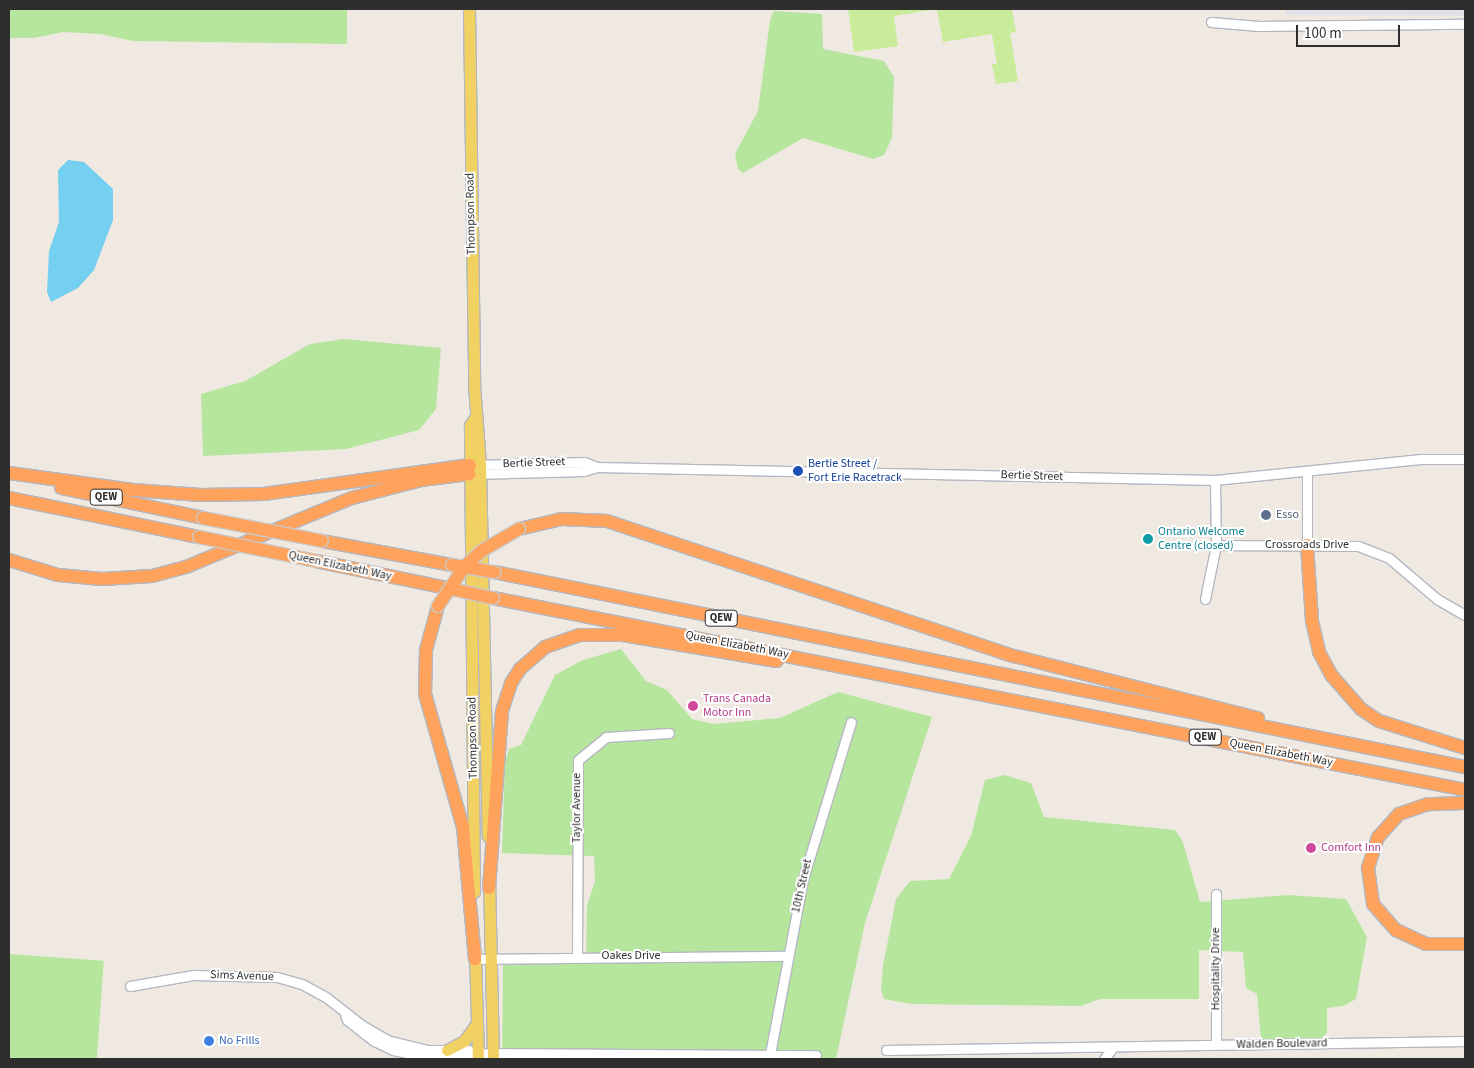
<!DOCTYPE html>
<html>
<head>
<meta charset="utf-8">
<style>
	body { margin:0 }
	#map { position:relative; width:1474px; height:1068px; overflow:hidden; background:#efe9e1; font-family:"Source Sans 3",sans-serif }
	div>[style] { position:absolute }
	.industrial>* { inset:0; background:#e3e1e8 }
	.green>* { inset:0; background:#b6e59e; transform-origin:0 0 }
	.pitch>* { inset:0; background:#c9ec9a }
	.water>* { inset:0; background:#75cff0 }
	.roads { filter:drop-shadow(1px 0 #b4b7c1) drop-shadow(-1px 0 #b4b7c1) drop-shadow(0 1px #b4b7c1) drop-shadow(0 -1px #b4b7c1) }
	.minor>* { height:9px; margin:-4.5px; padding:0 4.5px; transform-origin:4.5px; border-radius:4.5px; background:#fff }
	.major>* { height:11px; margin:-5.5px; padding:0 5.5px; transform-origin:5.5px; border-radius:5.5px; background:#f2d163 }
	.highway>* { height:12px; margin:-6px; padding:0 6px; transform-origin:6px; border-radius:6px; background:#ffa35c }
	.bridges { filter:drop-shadow(1px 0 #c9c9c9) drop-shadow(-1px 0 #c9c9c9) drop-shadow(0 1px #c9c9c9) drop-shadow(0 -1px #c9c9c9) }
	.highway-bridge>* { height:12px; margin:-6px; padding:0 6px; transform-origin:6px; border-radius:6px; background:#ffa35c }
	.dots>* { width:14px; height:14px; translate:-50% -50%; box-sizing:border-box; border:2px solid #fff; border-radius:50% }
	span { translate:-50% -50%; white-space:nowrap; text-align:center; line-height:1.15; -webkit-text-stroke:4px #fff; paint-order:stroke }
	.shield-label span { padding:1px 4px; background:#fff; border:1px solid; border-radius:4px; -webkit-text-stroke-width:0 }
	.shield-label { font-size:11px; color:#2e2e2e; font-weight:700 }
	.street-label { font-size:12px; color:#2e2e2e }
	.transit-label { font-size:12px; color:#164399 }
	.left { translate:0 -50%; text-align:left }
	.service-label { font-size:12px; color:#4e5e75 }
	.culture-label { font-size:12px; color:#0d838f }
	.hotel-label { font-size:12px; color:#b23c85 }
	.shop-label { font-size:12px; color:#366cbe }
	.frame { position:absolute; inset:0; border:10px solid #2e2e2e; pointer-events:none }
	.scale { position:absolute; left:1296px; top:25px; width:104px; height:22px; box-sizing:border-box; border:2px solid #2e2e2e; border-top:0; padding-left:6px; font-size:15px; line-height:18px; white-space:nowrap; color:#2e2e2e; -webkit-text-stroke:4px #fff; paint-order:stroke }
</style>
</head>
<body>
<div id="map">
	<div class="industrial">
		<div style="clip-path:polygon(1287px 9px,1465px 9px,1465px 16px,1284px 15px)"></div>
	</div>
	<div class="green">
		<div style="clip-path:polygon(9px 9px,347px 9px,347px 44px,133px 41px,100px 34px,63px 32px,34px 38px,9px 38px)"></div>
		<div style="clip-path:polygon(774px 11px,822px 14px,823px 49px,884px 61px,894px 77px,892px 138px,884px 155px,873px 159px,803px 138px,743px 173px,738px 169px,735px 154px,758px 111px,770px 20px)"></div>
		<div style="clip-path:polygon(344px 339px,441px 348px,436px 409px,419px 430px,346px 449px,203px 456px,201px 394px,245px 381px,310px 344px)"></div>
		<div style="clip-path:polygon(621px 649px,646px 681px,667px 690px,692px 719px,713px 724px,780px 718px,838px 692px,932px 717px,865px 923px,836px 1059px,502px 1059px,503px 964px,586px 963px,587px 905px,595px 882px,594px 856px,502px 853px,505px 762px,509px 749px,521px 745px,555px 675px,583px 660px)"></div>
		<div style="clip-path:polygon(1005px 775px,1031px 783px,1044px 817px,1175px 830px,1183px 842px,1200px 902px,1288px 895px,1346px 899px,1367px 937px,1356px 999px,1343px 1006px,1327px 1008px,1327px 1032px,1321px 1040px,1261px 1039px,1257px 994px,1246px 988px,1243px 952px,1199px 950px,1199px 999px,1100px 999px,1081px 1006px,911px 1004px,884px 999px,881px 990px,883px 966px,896px 899px,910px 881px,949px 879px,971px 836px,985px 780px)"></div>
		<div style="left:9px;top:954px;width:95px;height:105px;rotate:4deg"></div>
	</div>
	<div class="pitch">
		<div style="clip-path:polygon(848px 9px,1012px 9px,1016px 32px,1010px 33px,1018px 81px,996px 84px,992px 64px,997px 64px,992px 34px,943px 42px,937px 9px,894px 16px,898px 46px,854px 52px)"></div>
	</div>
	<div class="water">
		<div style="clip-path:polygon(68px 160px,84px 162px,113px 189px,113px 220px,94px 270px,78px 288px,51px 302px,47px 292px,49px 251px,59px 222px,58px 170px)"></div>
	</div>
	<div class="roads">
		<div class="minor">
			<div style="left:1211px;top:22px;width:48px;rotate:4.8deg"></div>
			<div style="left:1259px;top:26px;width:206px;rotate:-0.6deg"></div>
			<div style="left:473px;top:465px;width:111px;rotate:-1.5deg"></div>
			<div style="left:584px;top:462px;width:14px;rotate:21deg"></div>
			<div style="left:475px;top:474px;width:109px;rotate:-1.6deg"></div>
			<div style="left:584px;top:471px;width:14px;rotate:-17deg"></div>
			<div style="left:597px;top:467px;width:618px;rotate:1.21deg"></div>
			<div style="left:1215px;top:480px;width:207px;rotate:-5.8deg"></div>
			<div style="left:1421px;top:459px;width:44px"></div>
			<div style="left:1216px;top:545px;width:142px;rotate:0.4deg"></div>
			<div style="left:1358px;top:546px;width:33px;rotate:21deg"></div>
			<div style="left:1389px;top:558px;width:63px;rotate:40.5deg"></div>
			<div style="left:1437px;top:599px;width:32px;rotate:30deg"></div>
			<div style="left:1307px;top:545px;width:74px;rotate:-90deg"></div>
			<div style="left:1205px;top:599px;width:55px;rotate:-78.5deg"></div>
			<div style="left:1216px;top:545px;width:65px;rotate:-90.9deg"></div>
			<div style="left:1216px;top:894px;width:150px;rotate:90deg"></div>
			<div style="left:577px;top:956px;width:196px;rotate:-89.7deg"></div>
			<div style="left:578px;top:760px;width:36px;rotate:-39deg"></div>
			<div style="left:606px;top:737px;width:63px;rotate:-3.6deg"></div>
			<div style="left:475px;top:959px;width:312px;rotate:-0.6deg"></div>
			<div style="left:130px;top:986px;width:64px;rotate:-9.9deg"></div>
			<div style="left:193px;top:975px;width:84px;rotate:1.4deg"></div>
			<div style="left:277px;top:977px;width:26px;rotate:16deg"></div>
			<div style="left:302px;top:984px;width:29px;rotate:29deg"></div>
			<div style="left:327px;top:998px;width:46px;rotate:37.9deg"></div>
			<div style="left:363px;top:1026px;width:28px;rotate:30deg"></div>
			<div style="left:387px;top:1040px;width:41px;rotate:14deg"></div>
			<div style="left:427px;top:1050px;width:41px"></div>
			<div style="left:468px;top:1050px;width:11px;rotate:22deg"></div>
			<div style="left:345px;top:1014px;width:6px;rotate:72deg"></div>
			<div style="left:347px;top:1020px;width:34px;rotate:38deg"></div>
			<div style="left:374px;top:1041px;width:21px;rotate:25deg"></div>
			<div style="left:393px;top:1050px;width:34px;rotate:12deg"></div>
			<div style="left:426px;top:1057px;width:66px;rotate:-3.5deg"></div>
			<div style="left:492px;top:1053px;width:324px;rotate:0.4deg"></div>
			<div style="left:886px;top:1050px;width:579px;rotate:-0.89deg"></div>
			<div style="left:770px;top:1054px;width:178px;rotate:-79.3deg"></div>
			<div style="left:803px;top:879px;width:164px;rotate:-73deg"></div>
			<div style="left:1104px;top:1059px;width:15px;rotate:-53deg"></div>
		</div>
		<div class="major">
			<div style="left:469px;top:9px;width:376px;rotate:89.2deg"></div>
			<div style="left:474px;top:385px;width:80px;rotate:85.7deg"></div>
			<div style="left:480px;top:465px;width:371px;rotate:88.8deg"></div>
			<div style="left:489px;top:879px;width:180px;rotate:88.7deg"></div>
			<div style="left:474px;top:892px;width:467px;rotate:-90.5deg"></div>
			<div style="left:470px;top:425px;width:9px;rotate:-54deg"></div>
			<div style="left:475px;top:951px;width:108px;rotate:88.4deg"></div>
			<div style="left:447px;top:1050px;width:19px;rotate:-28deg"></div>
			<div style="left:464px;top:1041px;width:22px;rotate:-54deg"></div>
		</div>
		<div class="highway">
			<div style="left:9px;top:473px;width:125px;rotate:7.8deg"></div>
			<div style="left:133px;top:490px;width:68px;rotate:4.2deg"></div>
			<div style="left:201px;top:495px;width:63px;rotate:-0.9deg"></div>
			<div style="left:264px;top:494px;width:208px;rotate:-8deg"></div>
			<div style="left:61px;top:488px;width:145px;rotate:11.9deg"></div>
			<div style="left:9px;top:498px;width:194px;rotate:11.6deg"></div>
			<div style="left:519px;top:529px;width:44px;rotate:-13.1deg"></div>
			<div style="left:562px;top:519px;width:45px;rotate:2.5deg"></div>
			<div style="left:607px;top:521px;width:429px;rotate:18.4deg"></div>
			<div style="left:1014px;top:656px;width:252px;rotate:14.3deg"></div>
			<div style="left:322px;top:541px;width:132px;rotate:10.5deg"></div>
			<div style="left:1307px;top:545px;width:76px;rotate:86.2deg"></div>
			<div style="left:1312px;top:621px;width:32px;rotate:77deg"></div>
			<div style="left:1319px;top:652px;width:27px;rotate:62deg"></div>
			<div style="left:1332px;top:676px;width:44px;rotate:48.7deg"></div>
			<div style="left:1361px;top:709px;width:22px;rotate:34deg"></div>
			<div style="left:1379px;top:721px;width:90px;rotate:17.4deg"></div>
			<div style="left:9px;top:560px;width:51px;rotate:17deg"></div>
			<div style="left:58px;top:575px;width:44px;rotate:5.2deg"></div>
			<div style="left:102px;top:579px;width:50px;rotate:-3.4deg"></div>
			<div style="left:152px;top:576px;width:35px;rotate:-15deg"></div>
			<div style="left:186px;top:567px;width:180px;rotate:-22.6deg"></div>
			<div style="left:352px;top:498px;width:71px;rotate:-14.6deg"></div>
			<div style="left:421px;top:480px;width:49px;rotate:-7deg"></div>
			<div style="left:316px;top:561px;width:138px;rotate:11.7deg"></div>
			<div style="left:494px;top:572px;width:990px;rotate:11.36deg"></div>
			<div style="left:493px;top:598px;width:991px;rotate:11.17deg"></div>
			<div style="left:438px;top:606px;width:46px;rotate:105.3deg"></div>
			<div style="left:426px;top:650px;width:44px;rotate:91.3deg"></div>
			<div style="left:425px;top:694px;width:138px;rotate:74.1deg"></div>
			<div style="left:463px;top:827px;width:133px;rotate:84.8deg"></div>
			<div style="left:1465px;top:803px;width:37px;rotate:178deg"></div>
			<div style="left:1428px;top:804px;width:31px;rotate:161deg"></div>
			<div style="left:1399px;top:814px;width:31px;rotate:132deg"></div>
			<div style="left:1378px;top:837px;width:33px;rotate:108deg"></div>
			<div style="left:1368px;top:868px;width:36px;rotate:82deg"></div>
			<div style="left:1373px;top:904px;width:35px;rotate:49deg"></div>
			<div style="left:1396px;top:930px;width:33px;rotate:25deg"></div>
			<div style="left:1426px;top:944px;width:39px"></div>
			<div style="left:489px;top:888px;width:177px;rotate:-85.8deg"></div>
			<div style="left:502px;top:711px;width:29px;rotate:-72deg"></div>
			<div style="left:511px;top:683px;width:17px;rotate:-57deg"></div>
			<div style="left:520px;top:669px;width:33px;rotate:-41deg"></div>
			<div style="left:545px;top:647px;width:36px;rotate:-19deg"></div>
			<div style="left:579px;top:635px;width:44px"></div>
			<div style="left:623px;top:635px;width:156px;rotate:9.6deg"></div>
		</div>
	</div>
	<div class="bridges">
		<div class="highway-bridge">
			<div style="left:203px;top:518px;width:121px;rotate:10.9deg"></div>
			<div style="left:199px;top:537px;width:119px;rotate:11.6deg"></div>
			<div style="left:452px;top:565px;width:43px;rotate:9.5deg"></div>
			<div style="left:451px;top:589px;width:43px;rotate:12.1deg"></div>
			<div style="left:438px;top:606px;width:48px;rotate:-56deg"></div>
			<div style="left:465px;top:566px;width:24px;rotate:-42deg"></div>
			<div style="left:483px;top:550px;width:42px;rotate:-30.3deg"></div>
		</div>
	</div>
	<div class="dots">
		<div style="left:798px;top:471px;background:#1a4fb4"></div>
		<div style="left:1266px;top:515px;background:#5c6f8a"></div>
		<div style="left:1148px;top:539px;background:#0f9aa8"></div>
		<div style="left:693px;top:706px;background:#d1479c"></div>
		<div style="left:1311px;top:848px;background:#d1479c"></div>
		<div style="left:209px;top:1041px;background:#3f7fe0"></div>
	</div>
	<div class="shield-label">
		<span style="left:106px;top:497px">QEW</span>
		<span style="left:721px;top:618px">QEW</span>
		<span style="left:1205px;top:737px">QEW</span>
	</div>
	<div class="street-label">
		<span style="left:471px;top:214px;rotate:-91deg">Thompson Road</span>
		<span style="left:534px;top:463px;rotate:-2deg">Bertie Street</span>
		<span style="left:1032px;top:476px;rotate:2deg">Bertie Street</span>
		<span style="left:1307px;top:545px">Crossroads Drive</span>
		<span style="left:340px;top:566px;rotate:12deg">Queen Elizabeth Way</span>
		<span style="left:737px;top:645px;rotate:11deg">Queen Elizabeth Way</span>
		<span style="left:473px;top:738px;rotate:-91deg">Thompson Road</span>
		<span style="left:1281px;top:753px;rotate:11deg">Queen Elizabeth Way</span>
		<span style="left:577px;top:808px;rotate:-90deg">Taylor Avenue</span>
		<span style="left:802px;top:886px;rotate:-77deg">10th Street</span>
		<span style="left:631px;top:956px">Oakes Drive</span>
		<span style="left:1216px;top:969px;rotate:-90deg">Hospitality Drive</span>
		<span style="left:242px;top:976px;rotate:2deg">Sims Avenue</span>
		<span style="left:1282px;top:1044px;rotate:-1deg">Walden Boulevard</span>
	</div>
	<div class="transit-label">
		<span class="left" style="left:808px;top:471px">Bertie Street /<br>Fort Erie Racetrack</span>
	</div>
	<div class="service-label">
		<span class="left" style="left:1276px;top:515px">Esso</span>
	</div>
	<div class="culture-label">
		<span class="left" style="left:1158px;top:539px">Ontario Welcome<br>Centre (closed)</span>
	</div>
	<div class="hotel-label">
		<span class="left" style="left:703px;top:706px">Trans Canada<br>Motor Inn</span>
		<span class="left" style="left:1321px;top:848px">Comfort Inn</span>
	</div>
	<div class="shop-label">
		<span class="left" style="left:219px;top:1041px">No Frills</span>
	</div>
	<div class="frame"></div>
	<div class="scale">100 m</div>
</div>
</body>
</html>
